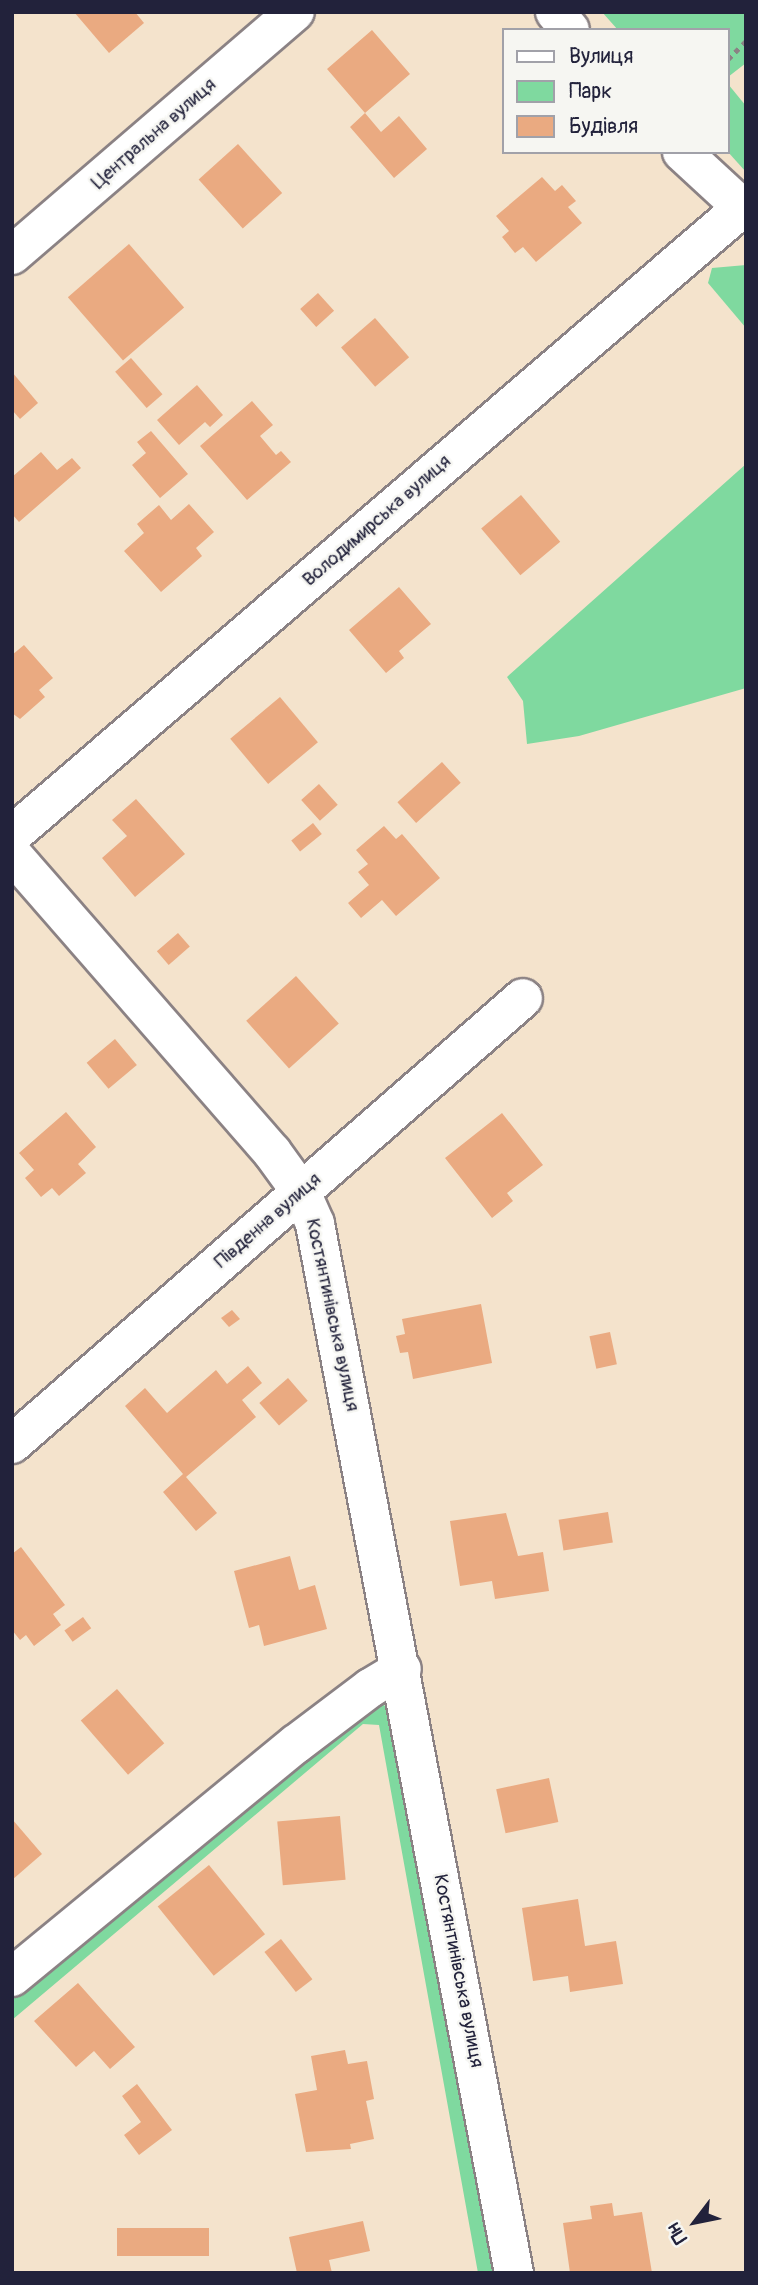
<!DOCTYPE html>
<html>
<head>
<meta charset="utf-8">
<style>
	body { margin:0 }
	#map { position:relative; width:758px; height:2285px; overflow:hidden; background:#f4e3cc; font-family:Pangolin,sans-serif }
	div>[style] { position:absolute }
	.green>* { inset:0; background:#7fd99f }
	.building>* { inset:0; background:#eaaa81; transform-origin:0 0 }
	.path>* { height:4.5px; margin-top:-2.25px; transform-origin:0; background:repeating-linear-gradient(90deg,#8b8284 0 5px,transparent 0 10px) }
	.roads { filter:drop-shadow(2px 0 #8b8284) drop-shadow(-2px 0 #8b8284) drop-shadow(0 2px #8b8284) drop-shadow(0 -2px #8b8284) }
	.minor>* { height:38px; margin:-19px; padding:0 19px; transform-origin:19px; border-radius:19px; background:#fff }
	span { translate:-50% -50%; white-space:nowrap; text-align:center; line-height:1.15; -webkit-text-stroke:5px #f6f6f2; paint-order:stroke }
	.street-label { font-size:19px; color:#22223b }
	.frame { position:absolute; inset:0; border:14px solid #22223b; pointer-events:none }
	.legend { position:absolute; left:502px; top:28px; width:228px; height:126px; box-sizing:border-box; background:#f6f6f2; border:2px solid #a1a1a9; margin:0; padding:9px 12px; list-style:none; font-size:21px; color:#22223b }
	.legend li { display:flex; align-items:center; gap:14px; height:35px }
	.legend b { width:35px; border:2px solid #a1a1a9 }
	.north { position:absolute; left:660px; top:2187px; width:70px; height:70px; -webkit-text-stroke:5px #f6f6f2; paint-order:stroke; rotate:238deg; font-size:19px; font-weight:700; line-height:28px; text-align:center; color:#22223b }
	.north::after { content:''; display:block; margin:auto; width:24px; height:32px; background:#22223b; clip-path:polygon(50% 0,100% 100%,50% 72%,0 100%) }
</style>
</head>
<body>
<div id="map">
	<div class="green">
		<div style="clip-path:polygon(602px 12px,746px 12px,746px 63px,728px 77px,728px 30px,618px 30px)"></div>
		<div style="clip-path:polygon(728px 84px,746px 106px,746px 172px,728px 152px)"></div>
		<div style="clip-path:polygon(746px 265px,746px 328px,708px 283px,712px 268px)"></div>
		<div style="clip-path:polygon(746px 464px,746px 688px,579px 736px,527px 744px,523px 701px,507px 677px)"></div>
		<div style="clip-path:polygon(383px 1704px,395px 1716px,499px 2273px,478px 2273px,379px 1725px,363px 1724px,12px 2020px,12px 1987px,359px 1709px)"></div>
	</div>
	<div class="building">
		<div style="clip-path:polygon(74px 12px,135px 12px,144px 23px,109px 53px)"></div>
		<div style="clip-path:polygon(372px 30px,410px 74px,365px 113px,381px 132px,399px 116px,427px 149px,394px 178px,350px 127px,365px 113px,327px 69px)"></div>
		<div style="left:238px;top:144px;width:66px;height:53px;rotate:48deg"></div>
		<div style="clip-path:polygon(542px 177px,555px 191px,562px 185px,576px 201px,568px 207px,582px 223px,536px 262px,523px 247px,515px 253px,502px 237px,509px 231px,496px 216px)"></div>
		<div style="left:129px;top:244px;width:84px;height:81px;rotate:49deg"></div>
		<div style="left:318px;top:293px;width:24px;height:24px;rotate:48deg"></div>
		<div style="left:375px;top:318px;width:52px;height:45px;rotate:49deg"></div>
		<div style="left:131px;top:358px;width:48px;height:21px;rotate:49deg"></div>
		<div style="clip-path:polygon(12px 372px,38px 403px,20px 419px,12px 410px)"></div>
		<div style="clip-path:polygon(197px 385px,223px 415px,210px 427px,205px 422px,179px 445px,157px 420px)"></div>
		<div style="clip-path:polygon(252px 401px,273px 425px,260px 436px,276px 455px,281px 451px,291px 462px,247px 500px,200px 446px)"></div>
		<div style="clip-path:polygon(151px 431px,188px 474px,160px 498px,132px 465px,146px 453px,137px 442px)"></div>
		<div style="clip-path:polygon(41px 452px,57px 470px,72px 458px,81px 468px,19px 522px,12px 514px,12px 477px)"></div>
		<div style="left:521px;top:495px;width:61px;height:52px;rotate:50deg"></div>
		<div style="clip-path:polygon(189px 504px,214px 532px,196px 548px,202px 556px,161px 592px,124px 551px,144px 533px,137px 524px,159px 505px,171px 520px)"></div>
		<div style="clip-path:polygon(399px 587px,431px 624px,399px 651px,404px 658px,386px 673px,349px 630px)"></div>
		<div style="clip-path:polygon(24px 645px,53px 678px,39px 690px,45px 697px,20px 719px,12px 713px,12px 655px)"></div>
		<div style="left:280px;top:697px;width:59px;height:65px;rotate:50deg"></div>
		<div style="left:442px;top:762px;width:28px;height:60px;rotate:48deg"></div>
		<div style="left:319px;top:784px;width:28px;height:24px;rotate:48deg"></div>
		<div style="clip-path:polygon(136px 799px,185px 854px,135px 897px,102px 858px,127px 836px,112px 820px)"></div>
		<div style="left:313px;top:823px;width:14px;height:28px;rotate:51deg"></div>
		<div style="clip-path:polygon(384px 826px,396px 839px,402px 834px,440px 878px,396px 916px,382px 900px,361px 918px,348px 903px,369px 885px,358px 872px,368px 864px,356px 850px)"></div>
		<div style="left:178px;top:933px;width:18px;height:28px;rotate:49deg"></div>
		<div style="left:296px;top:976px;width:64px;height:67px;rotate:48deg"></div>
		<div style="left:115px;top:1039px;width:34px;height:37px;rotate:50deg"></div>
		<div style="clip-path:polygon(66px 1112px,96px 1147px,78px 1164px,86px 1173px,59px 1196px,52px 1188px,41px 1197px,25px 1178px,34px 1170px,19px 1153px)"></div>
		<div style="clip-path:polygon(502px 1113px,543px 1165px,507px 1193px,513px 1201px,492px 1218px,445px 1158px)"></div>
		<div style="clip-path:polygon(481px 1304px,492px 1363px,413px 1379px,408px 1352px,400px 1353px,396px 1336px,405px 1334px,402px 1319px)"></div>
		<div style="clip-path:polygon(232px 1310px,240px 1319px,229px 1327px,221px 1318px)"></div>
		<div style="left:610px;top:1332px;width:33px;height:21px;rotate:78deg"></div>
		<div style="clip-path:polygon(248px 1366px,262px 1383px,242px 1400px,256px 1417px,186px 1477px,217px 1513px,196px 1531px,163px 1492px,183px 1474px,125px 1406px,145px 1388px,167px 1413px,216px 1370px,227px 1384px)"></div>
		<div style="left:288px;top:1378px;width:30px;height:38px;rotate:49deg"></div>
		<div style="left:608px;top:1512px;width:31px;height:50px;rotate:81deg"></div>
		<div style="clip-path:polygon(506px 1513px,518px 1556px,543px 1552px,549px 1591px,495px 1599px,492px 1581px,460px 1586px,450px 1521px)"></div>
		<div style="clip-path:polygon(21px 1547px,65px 1605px,53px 1614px,61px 1625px,34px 1646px,26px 1635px,20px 1640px,12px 1630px,12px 1554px)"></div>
		<div style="clip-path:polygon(290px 1556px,299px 1590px,315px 1585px,327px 1629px,264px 1646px,259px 1625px,249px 1628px,234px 1571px)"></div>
		<div style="left:83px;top:1617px;width:14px;height:23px;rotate:54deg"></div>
		<div style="left:117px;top:1689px;width:72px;height:48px;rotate:49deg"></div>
		<div style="left:549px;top:1778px;width:45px;height:54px;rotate:78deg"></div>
		<div style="left:340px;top:1816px;width:64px;height:63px;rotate:85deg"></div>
		<div style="clip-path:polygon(12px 1819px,42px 1854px,12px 1880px)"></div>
		<div style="left:209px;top:1865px;width:89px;height:66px;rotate:51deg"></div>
		<div style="clip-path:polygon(578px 1899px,585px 1946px,616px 1941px,623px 1984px,570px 1992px,568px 1976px,533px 1981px,522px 1908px)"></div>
		<div style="left:281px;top:1939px;width:51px;height:21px;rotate:52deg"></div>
		<div style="clip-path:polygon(78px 1983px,135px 2047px,110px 2069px,94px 2051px,76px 2067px,34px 2021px)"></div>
		<div style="clip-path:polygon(345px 2050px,348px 2064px,367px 2061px,374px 2099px,366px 2101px,374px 2139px,350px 2144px,351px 2149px,306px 2152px,295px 2094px,317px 2090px,311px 2056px)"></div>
		<div style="clip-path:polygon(137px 2084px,172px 2130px,139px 2155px,124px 2135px,141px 2122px,122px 2096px)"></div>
		<div style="clip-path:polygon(612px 2203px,614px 2216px,642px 2212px,652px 2273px,570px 2273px,563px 2223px,592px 2219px,590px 2206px)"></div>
		<div style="clip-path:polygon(363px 2221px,370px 2251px,329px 2260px,332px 2273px,297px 2273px,289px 2237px)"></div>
		<div style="left:117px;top:2228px;width:92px;height:28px"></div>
	</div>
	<div class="path">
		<div style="left:728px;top:59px;width:25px;rotate:-45deg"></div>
	</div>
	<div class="roads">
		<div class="minor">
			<div style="left:555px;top:12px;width:23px;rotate:50deg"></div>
			<div style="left:682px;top:152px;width:87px;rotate:42.7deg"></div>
			<div style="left:12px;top:255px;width:373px;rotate:-40.7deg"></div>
			<div style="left:12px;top:835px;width:962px;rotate:-40.66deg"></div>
			<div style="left:12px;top:854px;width:395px;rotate:48.9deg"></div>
			<div style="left:272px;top:1152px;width:49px;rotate:54.1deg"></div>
			<div style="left:301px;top:1192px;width:35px;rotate:66deg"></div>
			<div style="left:315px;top:1224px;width:1068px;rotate:79.26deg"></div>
			<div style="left:12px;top:1444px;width:678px;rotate:-41.11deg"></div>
			<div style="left:12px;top:1977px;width:367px;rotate:-39.4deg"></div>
			<div style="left:296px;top:1744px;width:93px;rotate:-37.1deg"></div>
			<div style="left:370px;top:1688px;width:37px;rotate:-31deg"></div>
		</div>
	</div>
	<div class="street-label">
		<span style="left:154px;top:134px;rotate:-41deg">Центральна вулиця</span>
		<span style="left:377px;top:521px;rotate:-41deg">Володимирська вулиця</span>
		<span style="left:268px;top:1221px;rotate:-41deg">Південна вулиця</span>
		<span style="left:332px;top:1315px;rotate:78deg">Костянтинівська вулиця</span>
		<span style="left:458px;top:1971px;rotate:79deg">Костянтинівська вулиця</span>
	</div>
	<div class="frame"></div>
	<ul class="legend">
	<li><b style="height:9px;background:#fff"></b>Вулиця</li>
	<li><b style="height:19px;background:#7fd99f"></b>Парк</li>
	<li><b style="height:19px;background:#eaaa81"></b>Будівля</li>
	</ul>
	<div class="north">Пн</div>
</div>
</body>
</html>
